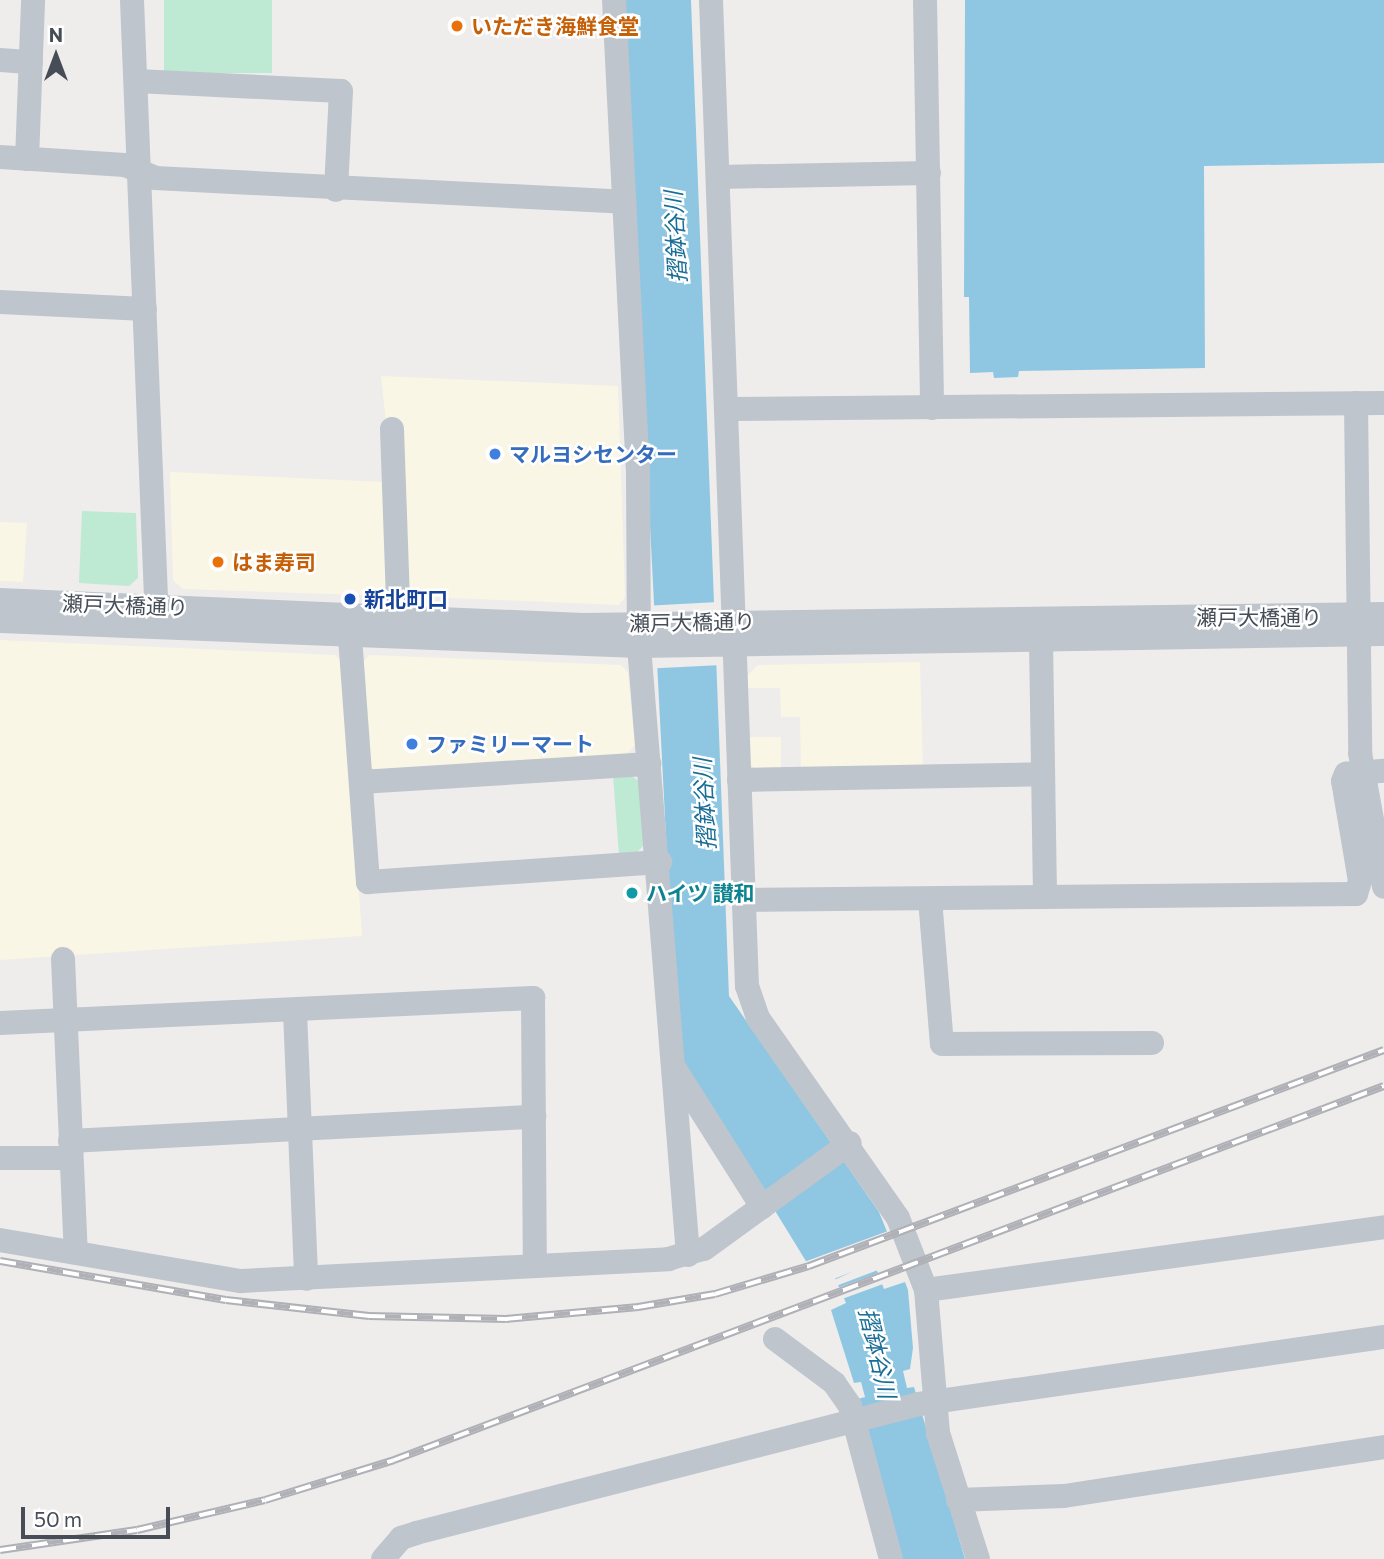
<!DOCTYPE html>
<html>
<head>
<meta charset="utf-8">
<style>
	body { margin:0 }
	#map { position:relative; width:1384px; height:1559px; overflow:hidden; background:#efecec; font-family:Commissioner,"Noto Sans JP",sans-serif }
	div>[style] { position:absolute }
	.commercial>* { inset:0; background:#f9f6e5 }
	.green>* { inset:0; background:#bee9d3; transform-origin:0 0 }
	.water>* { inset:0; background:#8fc7e2 }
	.pier>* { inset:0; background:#efecec; transform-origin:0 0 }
	.minor>* { height:24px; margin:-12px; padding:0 12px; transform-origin:12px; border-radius:12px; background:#bec5cd }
	.rail>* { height:8px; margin-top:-4px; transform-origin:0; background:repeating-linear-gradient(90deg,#fff 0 16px,#afb1b6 0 32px); box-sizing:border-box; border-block:2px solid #afb1b6 }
	.dots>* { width:19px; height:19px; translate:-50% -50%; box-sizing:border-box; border:4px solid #fff; border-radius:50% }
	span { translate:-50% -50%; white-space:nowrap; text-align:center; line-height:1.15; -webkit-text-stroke:5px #fff; paint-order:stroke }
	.food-label { font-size:21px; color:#c56008; font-weight:700 }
	.left { translate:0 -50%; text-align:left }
	.shop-label { font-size:21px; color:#366cbe; font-weight:700 }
	.transit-label { font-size:21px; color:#164399; font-weight:700 }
	.street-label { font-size:21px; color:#464d57 }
	.culture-label { font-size:21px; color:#0d838f; font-weight:700 }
	.water-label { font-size:23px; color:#1a6e96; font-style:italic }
	.north { position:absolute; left:21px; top:21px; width:70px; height:70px; -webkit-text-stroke:5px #fff; paint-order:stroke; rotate:0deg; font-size:19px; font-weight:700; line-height:28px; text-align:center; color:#464d57 }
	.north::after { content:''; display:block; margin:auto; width:24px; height:32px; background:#464d57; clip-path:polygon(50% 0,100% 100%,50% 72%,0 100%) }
	.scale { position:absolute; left:21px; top:1507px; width:149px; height:32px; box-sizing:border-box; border:4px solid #464d57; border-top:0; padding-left:9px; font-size:21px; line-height:24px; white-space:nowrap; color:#464d57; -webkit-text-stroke:5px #fff; paint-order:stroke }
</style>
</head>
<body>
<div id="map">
	<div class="commercial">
		<div style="clip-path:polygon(381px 376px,618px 386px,625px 597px,619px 605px,405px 596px)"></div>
		<div style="clip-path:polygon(170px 472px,384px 482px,387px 596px,183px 589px,173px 580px)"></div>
		<div style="clip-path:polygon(0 522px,27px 523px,23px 582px,0 581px)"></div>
		<div style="clip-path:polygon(0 640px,335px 655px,343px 662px,362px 936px,0 960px)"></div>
		<div style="clip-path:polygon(369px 655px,621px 665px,628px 673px,635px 745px,624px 757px,381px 775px,368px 764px,360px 666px)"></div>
		<div style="clip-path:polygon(920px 662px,923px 769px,801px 771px,800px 717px,781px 717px,780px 688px,748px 688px,748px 675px,758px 665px)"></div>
		<div style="clip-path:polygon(748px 737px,781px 737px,781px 772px,758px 772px,749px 763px)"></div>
	</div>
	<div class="green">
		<div style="left:164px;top:0;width:108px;height:73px"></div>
		<div style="clip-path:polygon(82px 511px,136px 513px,138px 578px,129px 586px,79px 583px)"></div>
		<div style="clip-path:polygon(629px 774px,641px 783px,646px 843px,636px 853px,619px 855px,613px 775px)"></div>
	</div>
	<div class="water">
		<div style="clip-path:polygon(623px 0,691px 0,729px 996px,879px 1212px,896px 1254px,874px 1263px,884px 1289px,905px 1282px,908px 1290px,913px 1348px,910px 1369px,903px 1371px,907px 1388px,914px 1387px,965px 1559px,902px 1559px,858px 1399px,865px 1397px,861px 1382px,854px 1383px,831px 1310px,846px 1303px,835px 1278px,820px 1284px,677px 1051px)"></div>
		<div style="clip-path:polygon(965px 0,1384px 0,1384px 163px,1204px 166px,1205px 368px,1019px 371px,1018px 377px,994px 378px,993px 372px,970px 373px,969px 297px,964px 297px)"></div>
	</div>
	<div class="pier">
		<div style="left:718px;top:602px;width:63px;height:70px;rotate:87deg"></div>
		<div style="clip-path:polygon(888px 1231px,897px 1254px,876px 1263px,878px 1270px,836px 1286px,834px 1280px,854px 1271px,816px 1286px,804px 1262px)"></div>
		<div style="left:881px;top:1272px;width:12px;height:48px;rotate:70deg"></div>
	</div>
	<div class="minor">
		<div style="left:132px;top:0;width:623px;rotate:87.7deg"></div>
		<div style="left:614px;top:0;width:470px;rotate:87.1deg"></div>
		<div style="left:638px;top:469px;width:177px;rotate:89.7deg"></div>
		<div style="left:639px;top:646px;width:611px;rotate:85.4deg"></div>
		<div style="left:711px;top:0;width:987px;rotate:87.91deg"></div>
		<div style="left:747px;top:986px;width:34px;rotate:71deg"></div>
		<div style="left:758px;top:1018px;width:244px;rotate:55deg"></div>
		<div style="left:898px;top:1218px;width:77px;rotate:68.7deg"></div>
		<div style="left:926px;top:1290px;width:144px;rotate:85.2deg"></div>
		<div style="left:938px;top:1433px;width:132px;rotate:72.4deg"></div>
		<div style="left:925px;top:0;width:408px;rotate:89deg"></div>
		<div style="left:0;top:60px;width:31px;rotate:4deg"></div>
		<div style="left:136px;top:81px;width:205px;rotate:2.8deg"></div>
		<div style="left:341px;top:91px;width:99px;rotate:92.9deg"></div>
		<div style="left:0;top:157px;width:125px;rotate:3.7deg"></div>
		<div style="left:125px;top:165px;width:33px;rotate:23deg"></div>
		<div style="left:155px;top:178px;width:470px;rotate:2.9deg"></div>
		<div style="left:27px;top:159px;width:159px;rotate:-87.8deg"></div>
		<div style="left:718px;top:177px;width:211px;rotate:-1.1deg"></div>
		<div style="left:0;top:302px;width:145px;rotate:2.8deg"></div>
		<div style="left:1356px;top:403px;width:350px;rotate:89.3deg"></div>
		<div style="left:1360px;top:753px;width:136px;rotate:79.8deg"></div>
		<div style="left:728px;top:409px;width:656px;rotate:-0.52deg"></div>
		<div style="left:392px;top:429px;width:203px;rotate:88deg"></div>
		<div style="left:0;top:600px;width:584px;rotate:2.46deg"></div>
		<div style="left:583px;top:625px;width:801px;rotate:-0.79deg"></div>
		<div style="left:0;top:621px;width:639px;rotate:2.24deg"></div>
		<div style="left:639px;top:646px;width:745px;rotate:-0.92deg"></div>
		<div style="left:350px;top:637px;width:246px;rotate:85.8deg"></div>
		<div style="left:368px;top:882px;width:293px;rotate:-3.9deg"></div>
		<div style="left:1041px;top:640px;width:257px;rotate:89.1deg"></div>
		<div style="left:739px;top:780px;width:304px;rotate:-1.1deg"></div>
		<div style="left:361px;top:782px;width:289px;rotate:-3.6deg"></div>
		<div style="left:930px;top:899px;width:145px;rotate:85.3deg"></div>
		<div style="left:942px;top:1044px;width:210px;rotate:-0.3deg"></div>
		<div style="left:744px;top:900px;width:612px;rotate:-0.56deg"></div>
		<div style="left:1356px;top:894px;width:14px;rotate:-73deg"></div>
		<div style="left:1360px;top:881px;width:101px;rotate:-99.6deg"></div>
		<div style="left:1343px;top:781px;width:8px;rotate:-67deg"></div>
		<div style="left:1346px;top:774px;width:38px;rotate:-5deg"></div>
		<div style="left:63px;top:959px;width:293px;rotate:87.5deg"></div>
		<div style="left:295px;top:1012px;width:267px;rotate:87.6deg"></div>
		<div style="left:0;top:1023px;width:534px;rotate:-2.69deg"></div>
		<div style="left:533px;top:998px;width:263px;rotate:89.6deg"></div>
		<div style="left:673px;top:1066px;width:167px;rotate:57.7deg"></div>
		<div style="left:70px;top:1141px;width:465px;rotate:-3deg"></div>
		<div style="left:0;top:1158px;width:71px"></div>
		<div style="left:0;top:1240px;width:244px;rotate:9.7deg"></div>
		<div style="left:241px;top:1281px;width:428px;rotate:-2.9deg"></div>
		<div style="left:668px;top:1259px;width:37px;rotate:-16deg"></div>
		<div style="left:704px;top:1249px;width:180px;rotate:-36deg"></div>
		<div style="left:926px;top:1290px;width:462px;rotate:-7.8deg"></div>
		<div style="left:775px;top:1339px;width:74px;rotate:36.7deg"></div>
		<div style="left:834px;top:1383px;width:28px;rotate:55deg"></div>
		<div style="left:850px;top:1406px;width:158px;rotate:75deg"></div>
		<div style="left:958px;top:1500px;width:106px;rotate:-2.2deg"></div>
		<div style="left:1064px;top:1496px;width:324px;rotate:-8.7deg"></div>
		<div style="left:383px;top:1559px;width:28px;rotate:-49deg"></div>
		<div style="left:401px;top:1538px;width:16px;rotate:-18deg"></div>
		<div style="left:416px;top:1533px;width:519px;rotate:-14.38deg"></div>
		<div style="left:919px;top:1404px;width:470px;rotate:-8.2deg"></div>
	</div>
	<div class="rail">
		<div style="left:0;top:1261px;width:229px;rotate:9.8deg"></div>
		<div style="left:226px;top:1300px;width:144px;rotate:6.4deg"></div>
		<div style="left:369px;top:1316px;width:137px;rotate:1.3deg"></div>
		<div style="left:506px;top:1319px;width:133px;rotate:-5.2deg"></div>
		<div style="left:638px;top:1307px;width:78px;rotate:-9.6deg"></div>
		<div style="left:715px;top:1294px;width:98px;rotate:-16.6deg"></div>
		<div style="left:809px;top:1266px;width:614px;rotate:-20.59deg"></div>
		<div style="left:0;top:1550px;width:138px;rotate:-8.3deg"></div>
		<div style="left:137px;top:1530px;width:131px;rotate:-13.2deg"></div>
		<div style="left:265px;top:1500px;width:135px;rotate:-17.2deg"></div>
		<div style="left:394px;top:1460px;width:1058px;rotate:-20.7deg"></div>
	</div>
	<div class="dots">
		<div style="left:457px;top:26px;background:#e8710a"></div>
		<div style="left:495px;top:454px;background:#3f7fe0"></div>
		<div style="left:218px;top:562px;background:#e8710a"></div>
		<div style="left:350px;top:599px;background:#1a4fb4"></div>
		<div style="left:412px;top:744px;background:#3f7fe0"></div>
		<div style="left:632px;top:893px;background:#0f9aa8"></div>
	</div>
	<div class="food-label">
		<span class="left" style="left:471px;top:26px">いただき海鮮食堂</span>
		<span class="left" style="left:232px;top:562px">はま寿司</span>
	</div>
	<div class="shop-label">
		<span class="left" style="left:509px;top:454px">マルヨシセンター</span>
		<span class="left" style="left:426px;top:744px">ファミリーマート</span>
	</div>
	<div class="transit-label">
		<span class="left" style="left:364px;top:599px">新北町口</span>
	</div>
	<div class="street-label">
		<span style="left:125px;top:605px;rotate:2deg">瀬戸大橋通り</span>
		<span style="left:1259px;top:617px">瀬戸大橋通り</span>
		<span style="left:692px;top:622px;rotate:-1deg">瀬戸大橋通り</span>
	</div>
	<div class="culture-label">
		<span class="left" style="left:646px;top:893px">ハイツ 讃和</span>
	</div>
	<div class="water-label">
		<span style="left:675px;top:237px;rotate:-93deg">摺鉢谷川</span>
		<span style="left:704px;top:804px;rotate:-93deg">摺鉢谷川</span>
		<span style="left:878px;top:1353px;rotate:77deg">摺鉢谷川</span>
	</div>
	<div class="north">N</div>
	<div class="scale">50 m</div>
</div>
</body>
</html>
